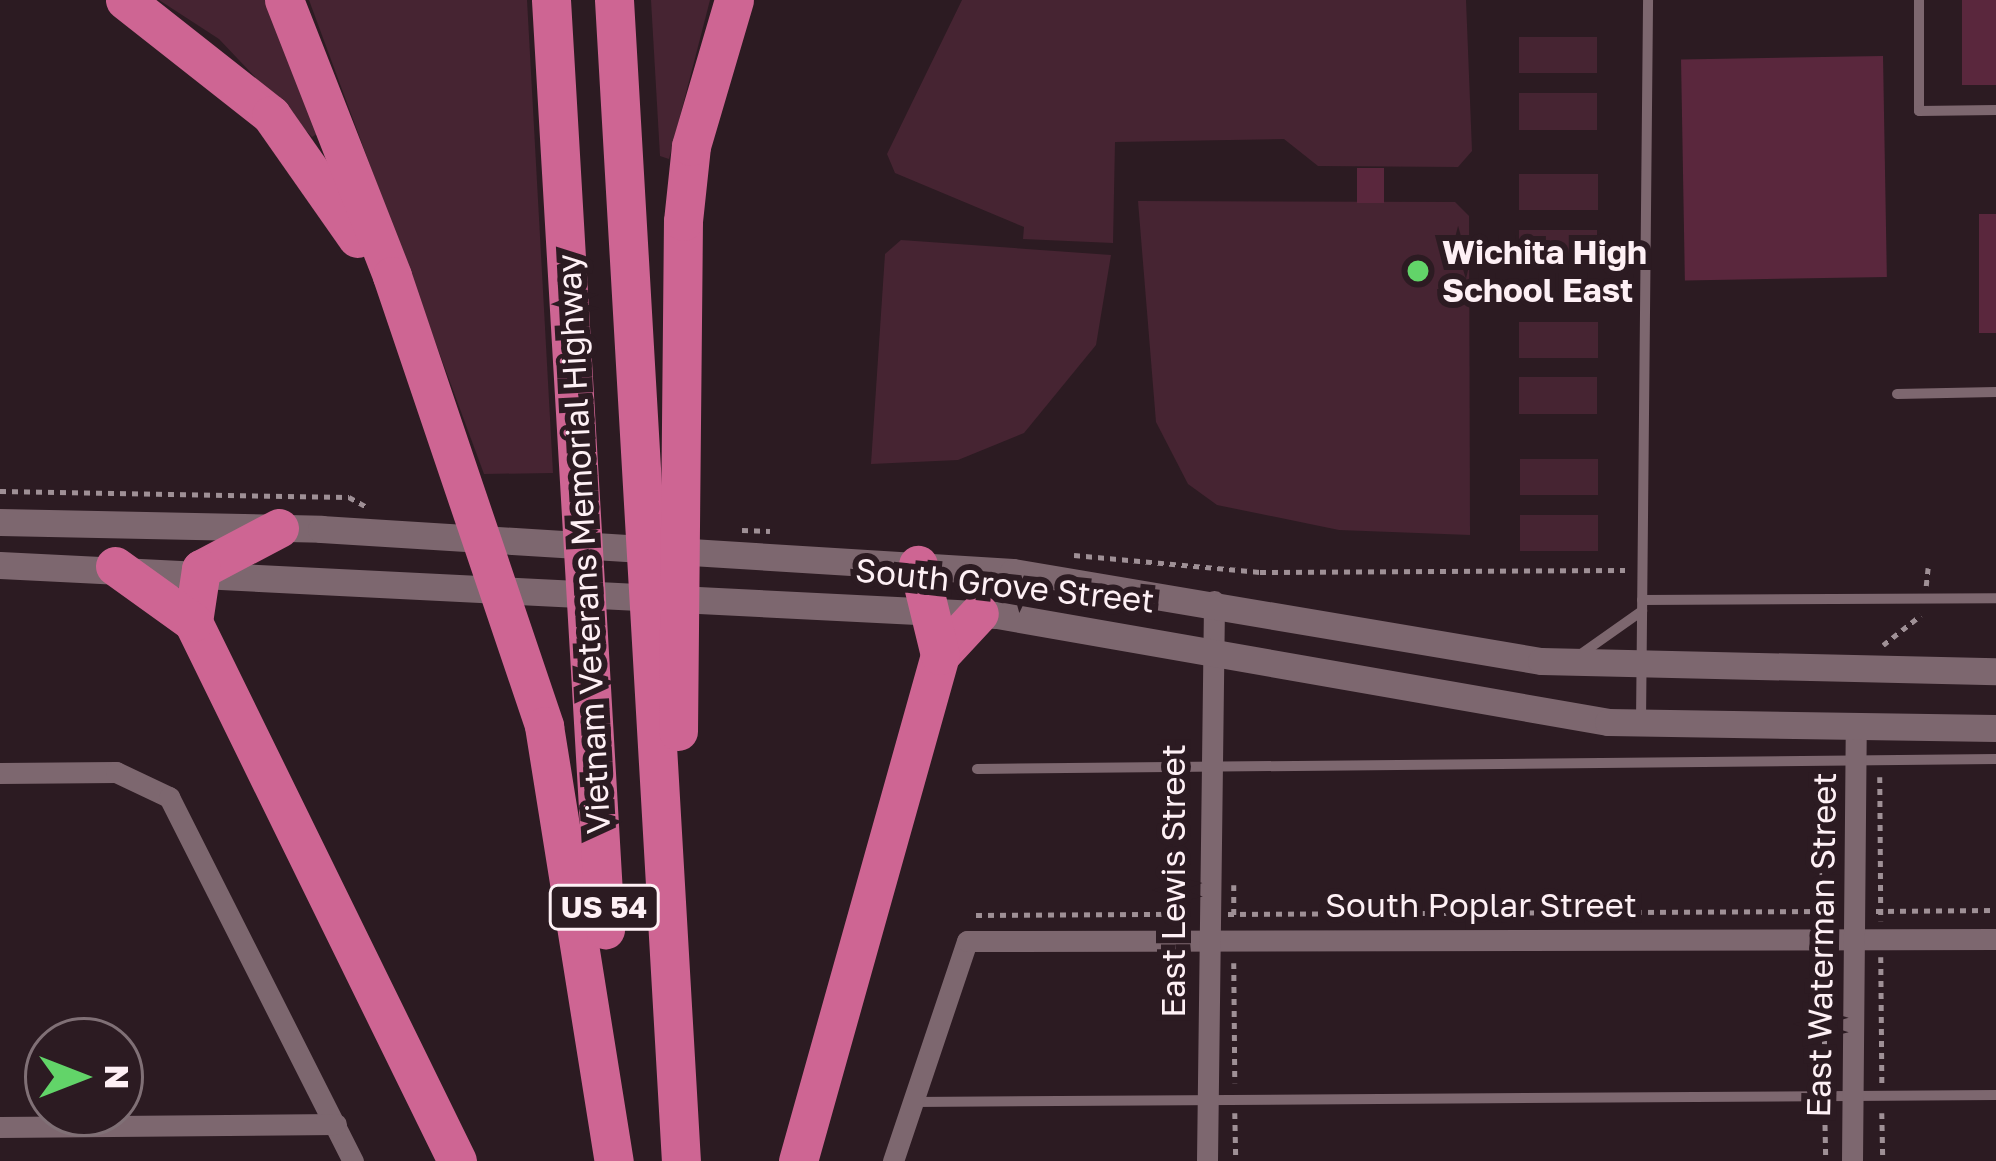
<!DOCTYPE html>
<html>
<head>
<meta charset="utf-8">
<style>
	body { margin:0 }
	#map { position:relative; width:1996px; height:1161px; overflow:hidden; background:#2c1b22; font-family:"Golos Text",sans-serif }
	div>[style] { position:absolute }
	.green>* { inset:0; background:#462432; transform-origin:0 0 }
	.building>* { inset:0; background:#5a273d; transform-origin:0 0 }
	.path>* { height:4.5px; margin-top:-2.25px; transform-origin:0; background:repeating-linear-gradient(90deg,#9f9096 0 6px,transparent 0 12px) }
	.service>* { height:10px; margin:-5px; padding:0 5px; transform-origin:5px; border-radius:5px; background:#7d676f }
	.minor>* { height:21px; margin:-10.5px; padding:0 10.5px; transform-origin:10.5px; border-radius:10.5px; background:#7d676f }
	.tertiary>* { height:27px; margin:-13.5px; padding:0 13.5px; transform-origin:13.5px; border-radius:13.5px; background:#7d676f }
	.motorway>* { height:39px; margin:-19.5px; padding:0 19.5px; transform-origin:19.5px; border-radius:19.5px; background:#ce6593 }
	.dots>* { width:33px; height:33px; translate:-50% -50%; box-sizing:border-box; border:6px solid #2c1b22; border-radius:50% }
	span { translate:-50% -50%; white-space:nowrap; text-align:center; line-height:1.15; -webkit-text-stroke:12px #2c1b22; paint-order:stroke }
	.shield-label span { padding:3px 9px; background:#2c1b22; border:3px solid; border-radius:9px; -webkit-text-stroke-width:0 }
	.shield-label { font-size:30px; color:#fef0f5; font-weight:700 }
	.poi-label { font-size:33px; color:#fef0f5; font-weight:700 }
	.left { translate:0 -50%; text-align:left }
	.street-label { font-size:33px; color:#fef0f5 }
	.north { position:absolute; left:24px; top:1017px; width:120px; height:120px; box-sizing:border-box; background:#2c1b22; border:3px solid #807076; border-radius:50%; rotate:90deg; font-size:33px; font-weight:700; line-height:48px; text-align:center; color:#fef0f5 }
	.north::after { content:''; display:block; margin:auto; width:42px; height:54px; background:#62d469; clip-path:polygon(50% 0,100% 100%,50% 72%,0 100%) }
</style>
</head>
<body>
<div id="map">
	<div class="green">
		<div style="clip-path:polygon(159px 0,269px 0,320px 132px,312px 137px,219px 39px)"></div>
		<div style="clip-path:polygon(309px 0,527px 0,553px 473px,484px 474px)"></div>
		<div style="clip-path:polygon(651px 0,710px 0,669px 159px,660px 156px)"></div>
		<div style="clip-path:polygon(962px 0,1466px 0,1472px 151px,1458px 167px,1318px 166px,1284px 139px,1115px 142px,1113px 243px,1023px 239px,1024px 227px,895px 173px,887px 154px)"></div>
		<div style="left:1519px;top:37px;width:78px;height:36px"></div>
		<div style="left:1519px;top:93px;width:78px;height:37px"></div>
		<div style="left:1519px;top:174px;width:79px;height:36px"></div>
		<div style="clip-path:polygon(1138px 201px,1455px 202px,1469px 216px,1470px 535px,1339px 530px,1217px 505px,1188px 484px,1156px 422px)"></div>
		<div style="left:1519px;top:230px;width:78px;height:37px"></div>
		<div style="clip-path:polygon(901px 240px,1111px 255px,1096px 345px,1024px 433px,958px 460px,871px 464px,885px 254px)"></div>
		<div style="left:1519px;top:322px;width:79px;height:36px"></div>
		<div style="left:1519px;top:377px;width:78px;height:37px"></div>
		<div style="left:1520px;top:459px;width:78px;height:36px"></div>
		<div style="left:1520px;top:515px;width:78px;height:36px"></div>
	</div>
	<div class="building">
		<div style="left:1962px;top:0;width:34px;height:85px"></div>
		<div style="left:1883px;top:56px;width:221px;height:202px;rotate:89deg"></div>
		<div style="left:1357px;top:168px;width:27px;height:35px"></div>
		<div style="left:1979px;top:214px;width:17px;height:119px"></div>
	</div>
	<div class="path">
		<div style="left:0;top:491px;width:349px;rotate:1deg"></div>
		<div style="left:349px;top:497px;width:23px;rotate:29deg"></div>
		<div style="left:742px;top:530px;width:28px;rotate:2deg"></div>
		<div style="left:1074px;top:555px;width:187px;rotate:5.2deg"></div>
		<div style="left:1260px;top:572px;width:365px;rotate:-0.3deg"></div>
		<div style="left:1926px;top:586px;width:18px;rotate:-84deg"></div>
		<div style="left:1883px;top:645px;width:48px;rotate:-38.3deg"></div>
		<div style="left:1821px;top:777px;width:145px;rotate:89.2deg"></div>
		<div style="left:1880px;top:777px;width:144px;rotate:89.6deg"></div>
		<div style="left:1234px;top:885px;width:30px;rotate:90deg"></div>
		<div style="left:1876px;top:911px;width:120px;rotate:-0.5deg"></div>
		<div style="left:1228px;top:914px;width:606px;rotate:-0.28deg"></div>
		<div style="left:976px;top:915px;width:216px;rotate:-0.3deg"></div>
		<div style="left:1824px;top:957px;width:127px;rotate:89.5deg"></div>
		<div style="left:1881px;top:957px;width:126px;rotate:89.5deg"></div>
		<div style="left:1234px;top:963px;width:120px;rotate:89.5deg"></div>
		<div style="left:1235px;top:1113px;width:48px;rotate:88.8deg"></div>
		<div style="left:1825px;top:1113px;width:48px;rotate:88.8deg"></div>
		<div style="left:1882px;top:1113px;width:48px;rotate:88.8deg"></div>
	</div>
	<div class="service">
		<div style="left:1919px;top:0;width:111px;rotate:90deg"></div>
		<div style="left:1919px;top:111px;width:77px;rotate:-0.7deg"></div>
		<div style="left:1897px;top:394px;width:99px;rotate:-1.2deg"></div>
		<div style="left:1642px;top:600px;width:354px;rotate:-0.3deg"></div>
		<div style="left:1581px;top:654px;width:75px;rotate:-35.2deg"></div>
		<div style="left:1641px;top:722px;width:722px;rotate:-89.44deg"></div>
		<div style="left:977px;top:769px;width:1019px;rotate:-0.56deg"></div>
		<div style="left:914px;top:1102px;width:1082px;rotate:-0.37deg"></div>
	</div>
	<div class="minor">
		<div style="left:0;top:773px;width:116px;rotate:-0.5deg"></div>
		<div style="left:116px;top:772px;width:59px;rotate:25.3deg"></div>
		<div style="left:169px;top:797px;width:408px;rotate:63.2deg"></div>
		<div style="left:0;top:1127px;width:336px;rotate:-0.5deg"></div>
		<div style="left:893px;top:1161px;width:232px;rotate:-71.4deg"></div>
		<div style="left:967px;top:941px;width:1029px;rotate:-0.11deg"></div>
		<div style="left:1207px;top:1161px;width:560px;rotate:-89.28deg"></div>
		<div style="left:1852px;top:1161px;width:432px;rotate:-89.5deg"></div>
	</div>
	<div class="tertiary">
		<div style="left:0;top:522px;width:321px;rotate:1.2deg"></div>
		<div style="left:321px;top:529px;width:693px;rotate:3.56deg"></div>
		<div style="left:1013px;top:572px;width:535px;rotate:9.57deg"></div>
		<div style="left:1541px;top:661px;width:455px;rotate:1.3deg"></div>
		<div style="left:0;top:565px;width:998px;rotate:2.87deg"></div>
		<div style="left:997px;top:615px;width:620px;rotate:9.93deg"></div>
		<div style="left:1608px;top:722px;width:388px;rotate:0.9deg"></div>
	</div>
	<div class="motorway">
		<div style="left:125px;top:0;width:186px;rotate:38.2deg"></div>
		<div style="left:271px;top:115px;width:150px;rotate:55deg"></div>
		<div style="left:284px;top:0;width:296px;rotate:68.6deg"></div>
		<div style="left:392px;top:276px;width:475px;rotate:71.3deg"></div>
		<div style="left:544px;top:726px;width:441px;rotate:80.9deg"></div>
		<div style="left:551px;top:0;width:931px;rotate:86.67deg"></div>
		<div style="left:614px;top:0;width:1163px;rotate:86.7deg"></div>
		<div style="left:279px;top:528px;width:88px;rotate:152.3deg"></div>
		<div style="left:201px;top:569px;width:54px;rotate:98.6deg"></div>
		<div style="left:193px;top:622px;width:600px;rotate:63.9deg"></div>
		<div style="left:115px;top:566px;width:96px;rotate:35.7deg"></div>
		<div style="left:940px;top:655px;width:57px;rotate:-47.1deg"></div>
		<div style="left:678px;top:731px;width:510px;rotate:-89.44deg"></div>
		<div style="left:683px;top:221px;width:75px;rotate:-83.9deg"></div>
		<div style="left:691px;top:146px;width:152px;rotate:-73.6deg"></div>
		<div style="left:798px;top:1161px;width:526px;rotate:-74.32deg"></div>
		<div style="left:940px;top:655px;width:93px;rotate:-103.7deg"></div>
	</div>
	<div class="dots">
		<div style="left:1418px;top:271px;background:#62d469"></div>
	</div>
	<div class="shield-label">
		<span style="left:604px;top:907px">US 54</span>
	</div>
	<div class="poi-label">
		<span class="left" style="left:1442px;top:271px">Wichita High<br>School East</span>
	</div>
	<div class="street-label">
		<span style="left:583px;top:544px;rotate:-93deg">Vietnam Veterans Memorial Highway</span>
		<span style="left:1005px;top:585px;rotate:6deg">South Grove Street</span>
		<span style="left:1173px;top:881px;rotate:-90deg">East Lewis Street</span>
		<span style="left:1481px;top:905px">South Poplar Street</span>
		<span style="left:1821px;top:945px;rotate:-89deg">East Waterman Street</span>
	</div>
	<div class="north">N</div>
</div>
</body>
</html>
